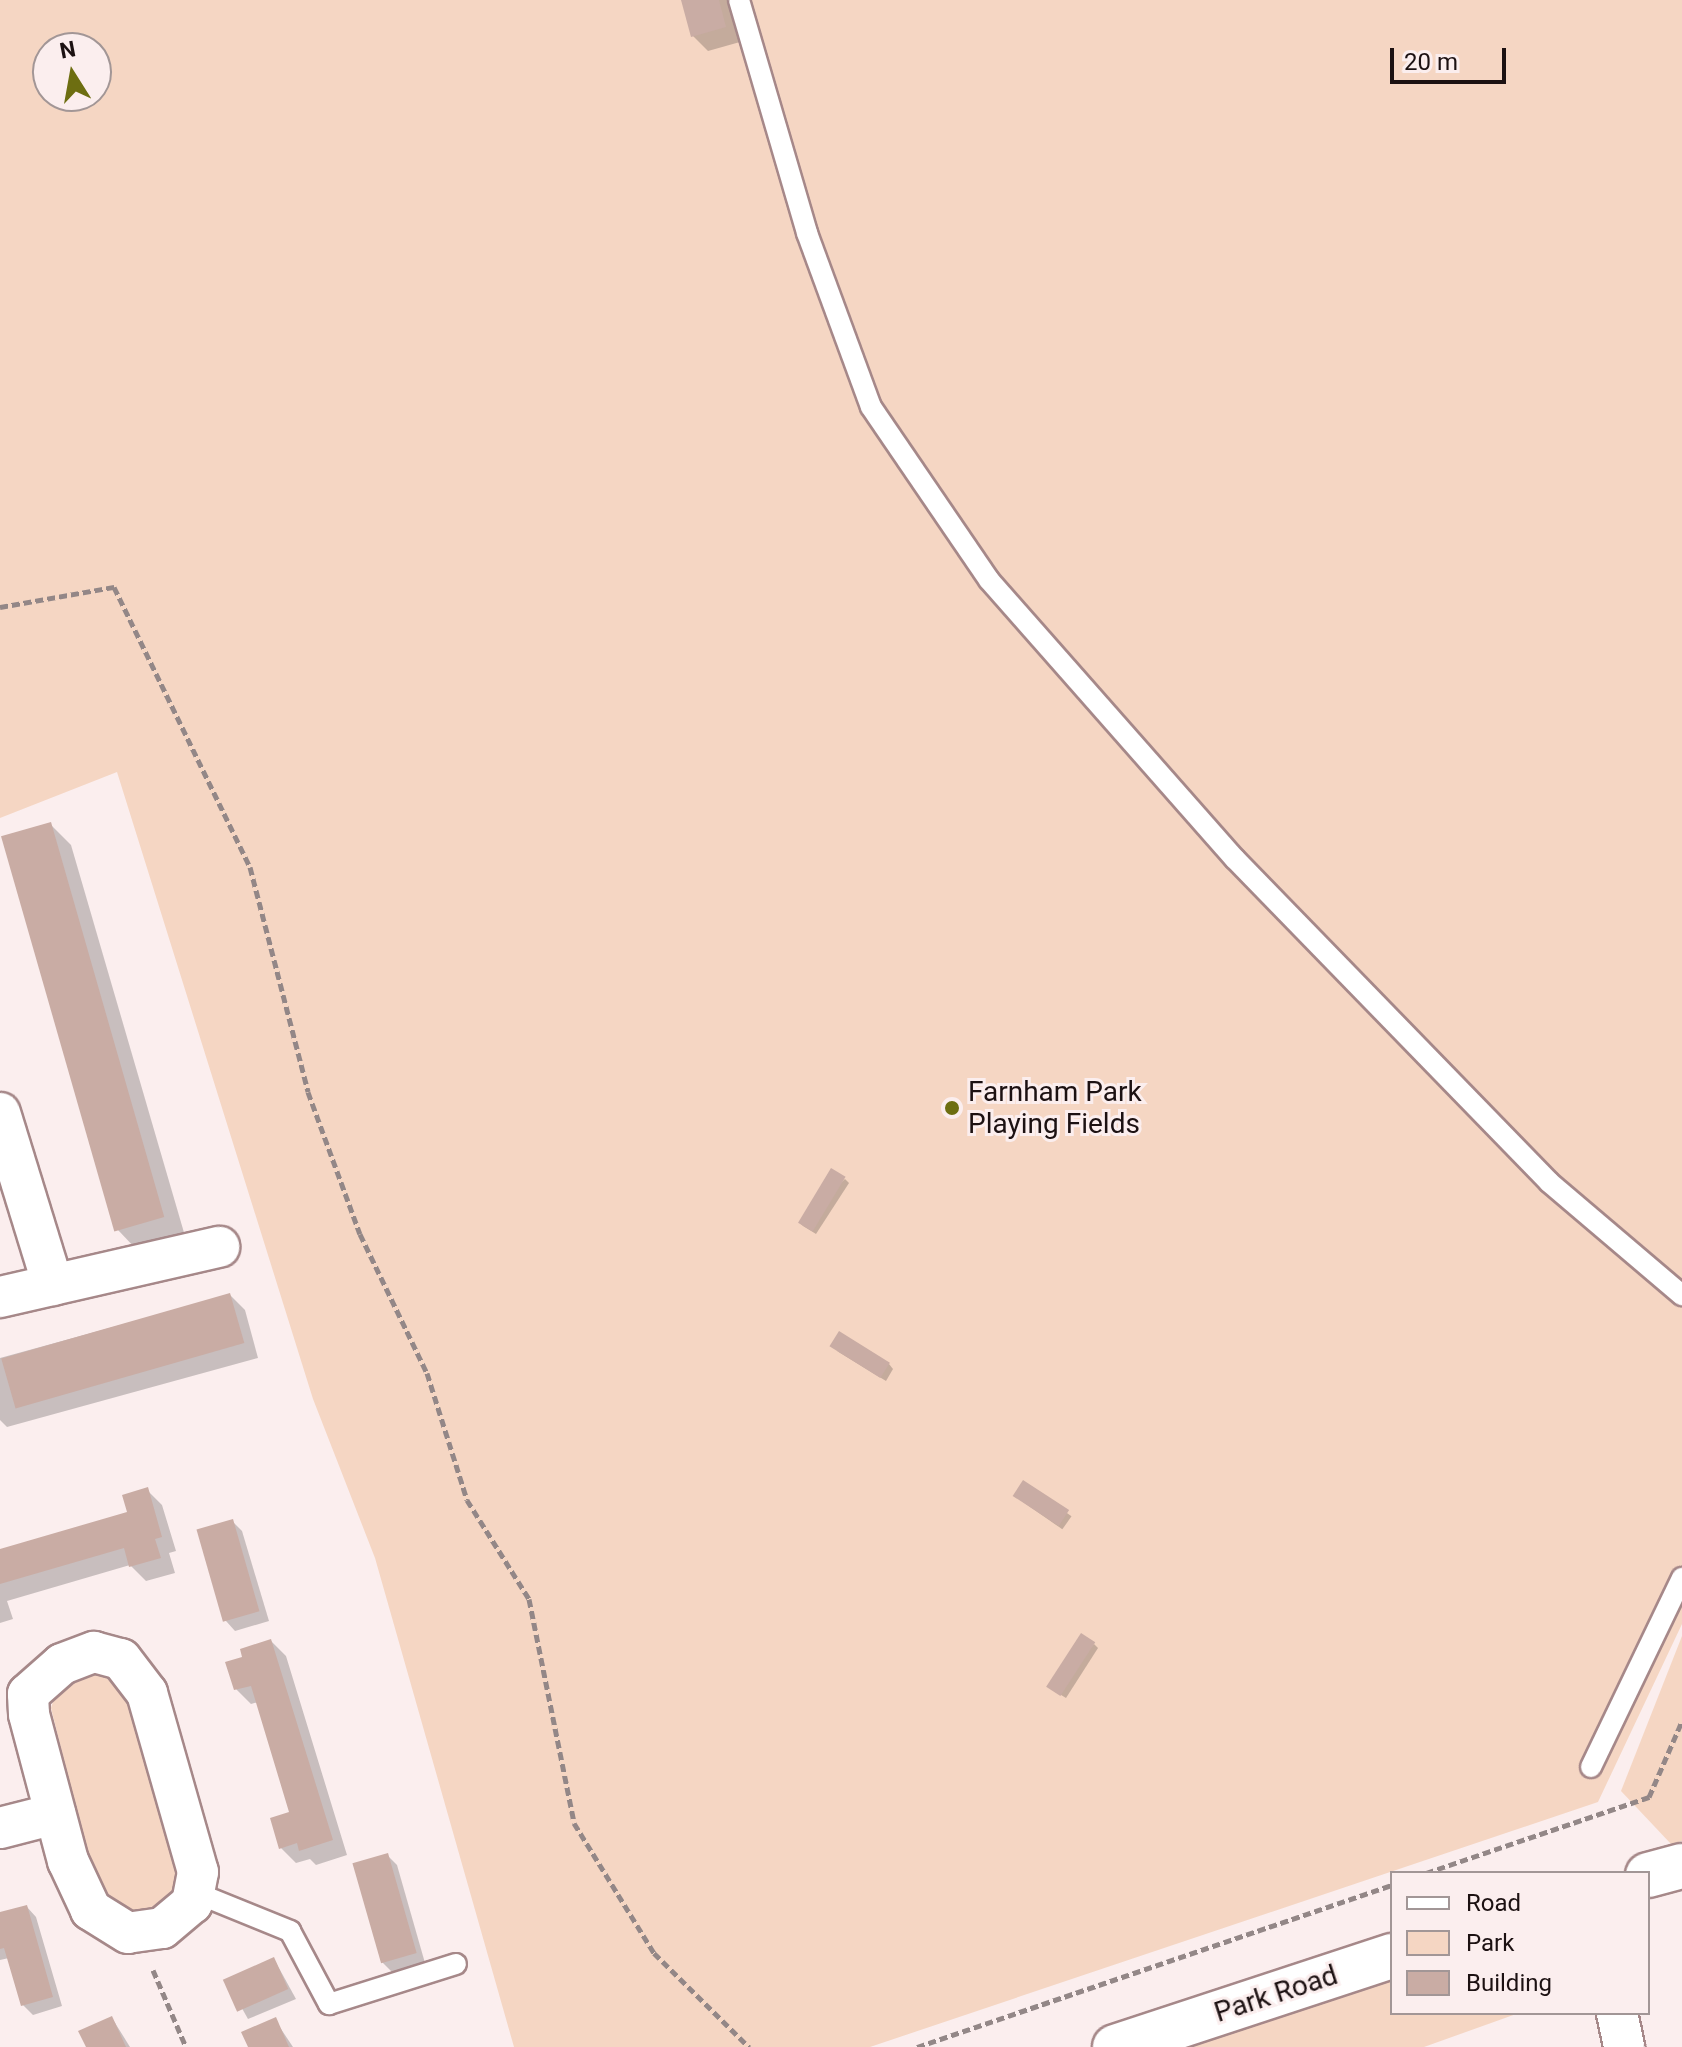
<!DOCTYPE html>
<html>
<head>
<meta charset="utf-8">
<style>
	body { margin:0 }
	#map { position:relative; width:1682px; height:2047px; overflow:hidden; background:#fbeeee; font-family:Roboto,sans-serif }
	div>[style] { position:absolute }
	.green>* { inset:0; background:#f5d6c3 }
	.shadow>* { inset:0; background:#0003; transform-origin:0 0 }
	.building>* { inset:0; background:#c9aca4; transform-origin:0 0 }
	.path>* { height:5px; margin-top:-2.5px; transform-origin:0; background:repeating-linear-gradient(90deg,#938787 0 8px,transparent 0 12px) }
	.roads { filter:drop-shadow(2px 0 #a68889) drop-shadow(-2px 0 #a68889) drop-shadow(0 2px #a68889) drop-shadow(0 -2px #a68889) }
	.lane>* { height:20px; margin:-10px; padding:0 10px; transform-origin:10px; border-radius:10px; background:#fff }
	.street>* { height:40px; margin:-20px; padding:0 20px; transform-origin:20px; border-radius:20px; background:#fff }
	.secondary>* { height:44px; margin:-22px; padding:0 22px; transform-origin:22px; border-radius:22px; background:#fff }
	.dots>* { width:22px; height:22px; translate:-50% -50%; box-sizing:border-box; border:4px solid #fbeeee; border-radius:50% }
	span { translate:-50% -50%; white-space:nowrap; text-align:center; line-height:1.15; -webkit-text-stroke:6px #fbeeee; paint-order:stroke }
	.poi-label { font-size:28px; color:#1c1112 }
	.left { translate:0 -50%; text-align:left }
	.street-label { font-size:28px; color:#1c1112 }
	.legend { position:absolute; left:1390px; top:1871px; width:260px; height:144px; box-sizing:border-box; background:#fbeeee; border:2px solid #a29696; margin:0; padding:10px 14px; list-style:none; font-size:24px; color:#1c1112 }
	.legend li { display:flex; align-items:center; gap:16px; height:40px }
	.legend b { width:40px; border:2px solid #a29696 }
	.north { position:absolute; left:32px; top:32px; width:80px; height:80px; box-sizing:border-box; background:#fbeeee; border:2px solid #a29696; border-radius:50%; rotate:349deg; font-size:22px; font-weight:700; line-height:32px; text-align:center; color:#1c1112 }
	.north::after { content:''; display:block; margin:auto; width:28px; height:36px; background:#6d6e11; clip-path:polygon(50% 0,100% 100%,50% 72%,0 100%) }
	.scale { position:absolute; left:1390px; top:48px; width:116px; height:36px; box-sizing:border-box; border:4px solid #1c1112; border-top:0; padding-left:10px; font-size:24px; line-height:28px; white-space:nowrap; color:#1c1112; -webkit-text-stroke:6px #fbeeee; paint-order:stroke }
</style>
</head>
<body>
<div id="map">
	<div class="green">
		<div style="clip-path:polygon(evenodd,0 0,1682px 0,1682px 1624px,1598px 1802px,870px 2047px,514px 2047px,375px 1558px,313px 1399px,117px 772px,0 818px,0 0,48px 48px,96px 48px,96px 96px,48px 96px,48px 48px)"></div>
		<div style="clip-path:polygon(1682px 1636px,1682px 1841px,1671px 1844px,1621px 1791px)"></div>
		<div style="clip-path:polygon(110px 1669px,130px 1689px,181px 1872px,176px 1898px,160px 1913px,134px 1918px,98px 1897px,51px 1708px,56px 1692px,75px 1675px)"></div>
		<div style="clip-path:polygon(1392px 1976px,1392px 2013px,1519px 2013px,1424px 2047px,1179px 2047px)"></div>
	</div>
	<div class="shadow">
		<div style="clip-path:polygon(683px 0,728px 0,740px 42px,708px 51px,693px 36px)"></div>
		<div style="clip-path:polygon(51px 825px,71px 845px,185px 1236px,137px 1250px,118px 1230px)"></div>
		<div style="clip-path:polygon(845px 1179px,849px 1183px,816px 1234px,803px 1226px,799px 1222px)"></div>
		<div style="clip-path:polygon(230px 1295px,245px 1310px,258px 1358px,7px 1427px,0 1420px,0 1358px)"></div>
		<div style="clip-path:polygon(837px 1351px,889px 1364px,893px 1369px,886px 1381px)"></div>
		<div style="left:1024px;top:1483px;width:58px;height:16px;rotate:35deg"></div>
		<div style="clip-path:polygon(147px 1490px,162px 1505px,176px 1551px,169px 1553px,175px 1573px,146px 1581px,130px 1565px,7px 1601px,13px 1619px,0 1623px,0 1551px,130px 1514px)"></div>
		<div style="clip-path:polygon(232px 1521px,242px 1531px,269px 1621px,235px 1631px,226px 1621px)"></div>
		<div style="clip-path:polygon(271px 1641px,286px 1656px,347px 1855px,316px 1865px,310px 1859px,296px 1863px,281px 1848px,292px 1813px,258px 1702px,251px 1704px,236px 1689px)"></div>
		<div style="clip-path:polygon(1094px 1644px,1098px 1648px,1066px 1698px,1053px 1690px)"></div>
		<div style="clip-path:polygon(387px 1855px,397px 1865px,425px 1963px,392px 1972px,382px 1962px)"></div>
		<div style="clip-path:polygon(27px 1907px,36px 1917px,62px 2006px,33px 2015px,23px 2005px,9px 1958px,0 1960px,0 1915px)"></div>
		<div style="clip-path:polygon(274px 1959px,296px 1999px,248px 2019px,226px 1980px)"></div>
		<div style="clip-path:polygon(112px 2018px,130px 2047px,88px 2047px)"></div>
		<div style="clip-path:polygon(275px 2020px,293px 2047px,250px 2047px)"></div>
	</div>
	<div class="building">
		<div style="clip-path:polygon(681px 0,719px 0,726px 27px,691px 37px)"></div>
		<div style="left:51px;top:822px;width:411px;height:52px;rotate:74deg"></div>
		<div style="left:831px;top:1168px;width:17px;height:64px;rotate:31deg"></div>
		<div style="left:230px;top:1293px;width:52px;height:238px;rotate:74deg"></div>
		<div style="left:839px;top:1331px;width:60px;height:18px;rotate:32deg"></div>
		<div style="left:1023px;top:1480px;width:55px;height:19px;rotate:33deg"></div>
		<div style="clip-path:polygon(148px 1487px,162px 1537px,155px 1539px,161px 1558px,129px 1567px,124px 1548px,0 1584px,0 1549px,127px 1512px,122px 1495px)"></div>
		<div style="left:233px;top:1519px;width:96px;height:38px;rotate:74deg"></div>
		<div style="left:1081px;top:1633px;width:17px;height:64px;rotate:33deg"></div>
		<div style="clip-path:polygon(271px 1639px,333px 1840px,299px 1851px,297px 1843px,279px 1849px,270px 1818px,289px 1812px,251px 1686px,234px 1690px,225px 1662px,242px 1657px,240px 1649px)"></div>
		<div style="left:388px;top:1853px;width:104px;height:37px;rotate:74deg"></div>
		<div style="clip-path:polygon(27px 1905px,53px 1997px,21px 2006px,4px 1948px,0 1949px,0 1912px)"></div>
		<div style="left:274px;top:1957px;width:35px;height:56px;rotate:66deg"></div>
		<div style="clip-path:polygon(112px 2016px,126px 2047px,86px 2047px,78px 2031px)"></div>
		<div style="clip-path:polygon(276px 2017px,289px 2047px,248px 2047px,241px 2032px)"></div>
	</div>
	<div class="path">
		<div style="left:0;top:607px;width:116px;rotate:-10deg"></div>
		<div style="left:114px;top:587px;width:311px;rotate:64.1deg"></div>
		<div style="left:250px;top:867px;width:232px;rotate:75.5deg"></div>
		<div style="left:308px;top:1092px;width:151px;rotate:69.9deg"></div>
		<div style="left:360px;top:1234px;width:154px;rotate:64.3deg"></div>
		<div style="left:427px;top:1373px;width:133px;rotate:72.5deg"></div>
		<div style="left:467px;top:1500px;width:117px;rotate:57.9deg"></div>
		<div style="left:529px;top:1599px;width:228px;rotate:78.6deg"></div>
		<div style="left:574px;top:1823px;width:153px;rotate:58.4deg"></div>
		<div style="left:654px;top:1953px;width:134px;rotate:44.7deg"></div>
		<div style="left:1426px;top:1873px;width:236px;rotate:-18.8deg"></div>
		<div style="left:1649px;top:1797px;width:83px;rotate:-66.5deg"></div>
		<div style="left:153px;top:1970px;width:84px;rotate:66.8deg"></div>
		<div style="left:917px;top:2047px;width:502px;rotate:-18.83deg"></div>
	</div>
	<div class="roads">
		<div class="lane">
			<div style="left:739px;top:0;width:243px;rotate:73.7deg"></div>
			<div style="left:807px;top:233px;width:185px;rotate:69.8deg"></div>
			<div style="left:871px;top:407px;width:209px;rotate:55.7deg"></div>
			<div style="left:989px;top:580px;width:372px;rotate:48.6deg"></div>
			<div style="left:1235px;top:859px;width:450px;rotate:45.8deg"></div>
			<div style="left:1549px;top:1182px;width:175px;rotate:40.4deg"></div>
			<div style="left:1591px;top:1767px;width:210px;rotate:-64.3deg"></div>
			<div style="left:194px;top:1892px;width:104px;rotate:22.1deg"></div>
			<div style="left:290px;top:1931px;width:83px;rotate:61.9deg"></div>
			<div style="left:329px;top:2004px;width:133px;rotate:-17.5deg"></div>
		</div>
		<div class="street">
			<div style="left:0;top:1113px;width:180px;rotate:72.9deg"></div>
			<div style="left:0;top:1297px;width:225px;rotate:-12.9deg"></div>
			<div style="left:94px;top:1652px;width:28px;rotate:15deg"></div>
			<div style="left:121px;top:1659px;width:43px;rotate:52.6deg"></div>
			<div style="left:147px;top:1693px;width:186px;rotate:74.1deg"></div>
			<div style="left:198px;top:1872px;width:32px;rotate:101deg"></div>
			<div style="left:192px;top:1903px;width:39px;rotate:140deg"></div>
			<div style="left:162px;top:1928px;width:34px;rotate:172deg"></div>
			<div style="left:128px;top:1933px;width:44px;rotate:-148.1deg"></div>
			<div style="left:91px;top:1910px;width:54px;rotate:-115.1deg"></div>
			<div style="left:68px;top:1861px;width:152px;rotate:-104.9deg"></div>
			<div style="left:29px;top:1714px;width:20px;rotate:-93deg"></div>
			<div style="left:28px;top:1694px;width:45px;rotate:-41.4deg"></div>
			<div style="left:62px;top:1664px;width:34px;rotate:-21deg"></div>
			<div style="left:0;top:1828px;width:57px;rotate:-14.3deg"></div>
			<div style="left:1617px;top:2013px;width:35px;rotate:78deg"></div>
		</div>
		<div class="secondary">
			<div style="left:1648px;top:1875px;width:35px;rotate:-15deg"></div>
			<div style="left:1115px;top:2047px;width:292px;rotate:-18.2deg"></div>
		</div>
	</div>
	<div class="dots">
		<div style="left:952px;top:1108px;background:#6d6e11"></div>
	</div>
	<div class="poi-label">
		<span class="left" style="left:968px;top:1108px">Farnham Park<br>Playing Fields</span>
	</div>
	<div class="street-label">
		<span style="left:1276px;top:1994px;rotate:-18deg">Park Road</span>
	</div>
	<ul class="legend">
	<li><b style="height:10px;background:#fff"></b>Road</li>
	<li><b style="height:22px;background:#f5d6c3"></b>Park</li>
	<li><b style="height:22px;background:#c9aca4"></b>Building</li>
	</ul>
	<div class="north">N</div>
	<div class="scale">20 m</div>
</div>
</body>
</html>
